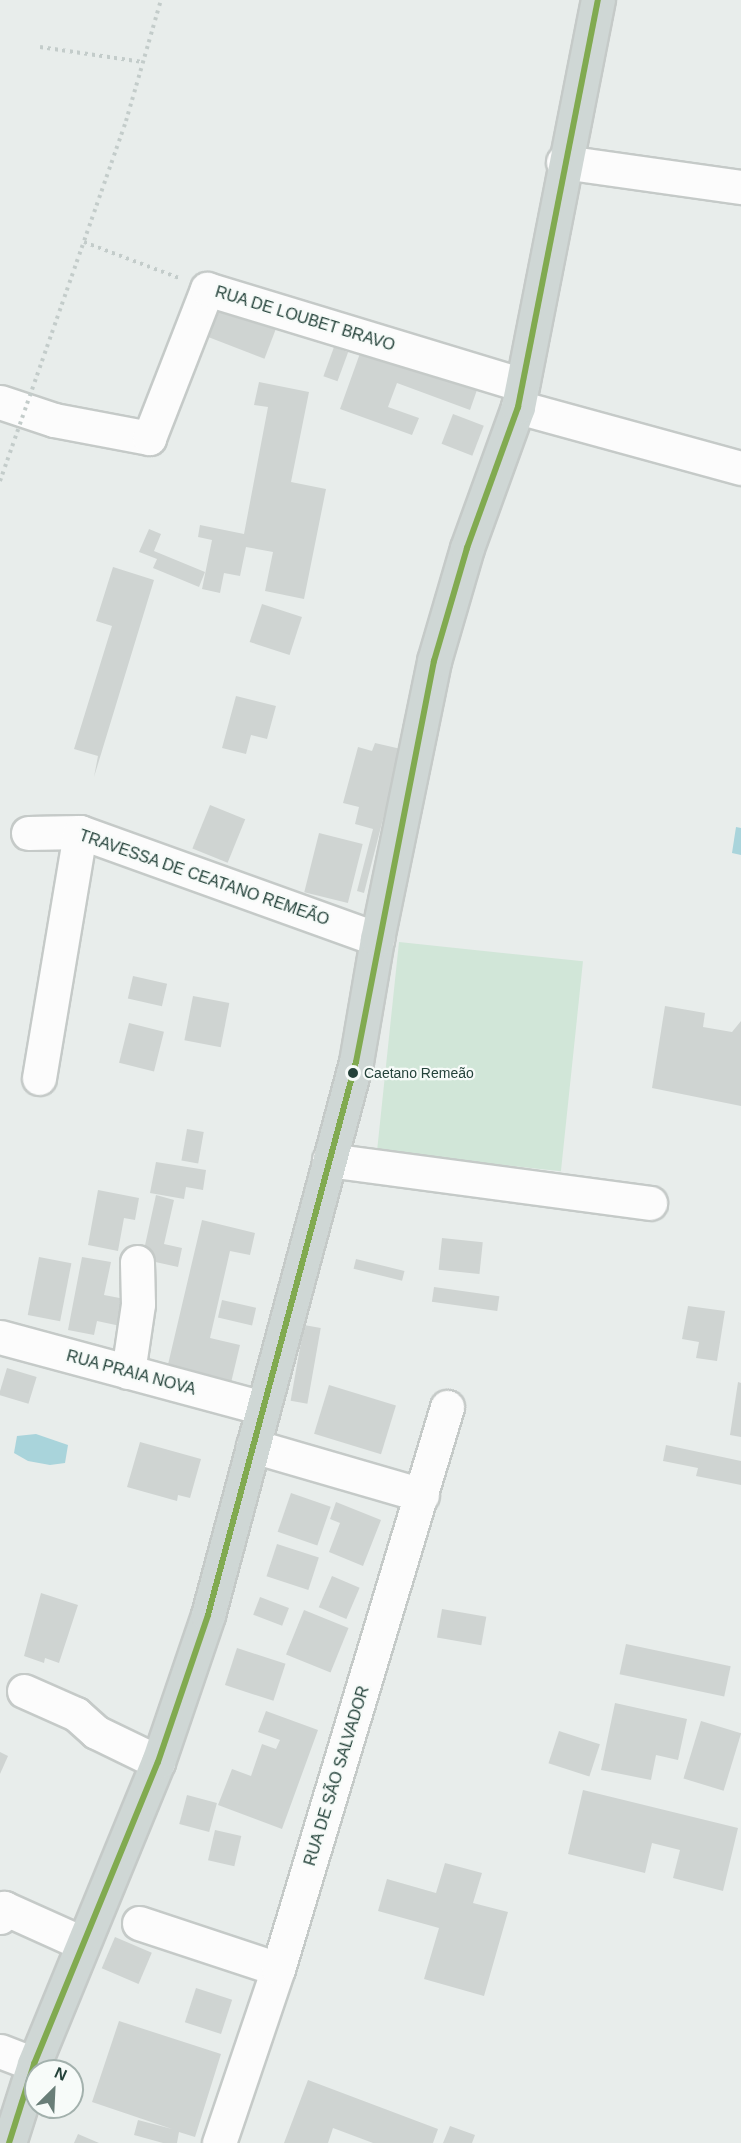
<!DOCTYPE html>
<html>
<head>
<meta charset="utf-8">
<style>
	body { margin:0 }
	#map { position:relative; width:741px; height:2143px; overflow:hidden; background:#e8edeb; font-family:Helvetica,sans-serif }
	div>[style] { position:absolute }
	.green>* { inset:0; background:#d1e6d8; transform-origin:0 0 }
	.water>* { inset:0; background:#a9d4db }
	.building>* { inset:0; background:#cfd4d2; transform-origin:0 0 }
	.path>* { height:4px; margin-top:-2px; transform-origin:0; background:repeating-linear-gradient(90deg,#c3ccca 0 3px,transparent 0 7.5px) }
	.roads { filter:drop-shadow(2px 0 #c5cac8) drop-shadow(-2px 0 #c5cac8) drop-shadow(0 2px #c5cac8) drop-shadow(0 -2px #c5cac8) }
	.minor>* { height:33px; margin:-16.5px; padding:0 16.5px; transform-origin:16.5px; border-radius:16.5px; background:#fcfcfc }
	.major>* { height:33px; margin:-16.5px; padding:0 16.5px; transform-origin:16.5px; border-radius:16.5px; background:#cfd7d5 }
	.path-bridge>* { height:4px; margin-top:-2px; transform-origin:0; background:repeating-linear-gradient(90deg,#c3ccca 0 3px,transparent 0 7.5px) }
	.bus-1>* { height:6px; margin:-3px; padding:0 3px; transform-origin:3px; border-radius:3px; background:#81aa50 }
	.dots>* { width:16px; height:16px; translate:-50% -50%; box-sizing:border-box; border:3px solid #f7fbf9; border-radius:50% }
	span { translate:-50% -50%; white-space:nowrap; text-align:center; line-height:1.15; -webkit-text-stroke:4.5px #f7fbf9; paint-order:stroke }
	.bus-label { font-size:14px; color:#24423a }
	.left { translate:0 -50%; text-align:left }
	.street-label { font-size:16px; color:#24423a }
	.north { position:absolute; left:24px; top:2059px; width:60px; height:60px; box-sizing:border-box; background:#f7fbf9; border:2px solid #a3b1ad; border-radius:50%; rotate:24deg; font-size:16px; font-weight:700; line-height:24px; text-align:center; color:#24423a }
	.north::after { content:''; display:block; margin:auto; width:21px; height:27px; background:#697e78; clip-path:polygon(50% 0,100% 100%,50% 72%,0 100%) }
</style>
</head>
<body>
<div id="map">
	<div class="green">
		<div style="left:399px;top:942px;width:185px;height:211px;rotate:6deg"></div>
	</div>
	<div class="water">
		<div style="clip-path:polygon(736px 827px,741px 828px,741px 855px,732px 853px)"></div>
		<div style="clip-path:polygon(36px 1434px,68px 1445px,65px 1463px,50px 1465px,28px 1461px,14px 1453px,17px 1436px)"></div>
	</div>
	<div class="building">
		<div style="left:219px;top:307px;width:61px;height:32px;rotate:21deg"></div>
		<div style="clip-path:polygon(363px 345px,478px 387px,470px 410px,397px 383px,388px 407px,419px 418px,412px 435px,340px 409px)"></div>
		<div style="left:334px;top:347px;width:15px;height:31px;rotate:20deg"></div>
		<div style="clip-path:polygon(259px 382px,309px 392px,291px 482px,326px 489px,304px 599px,265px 591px,273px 552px,246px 547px,240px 576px,224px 573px,220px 593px,202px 589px,212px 540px,198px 537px,200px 525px,244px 534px,268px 407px,254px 405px)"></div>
		<div style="left:453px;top:414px;width:33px;height:32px;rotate:21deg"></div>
		<div style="clip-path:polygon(149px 529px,161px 534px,154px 551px,205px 572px,199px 587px,153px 568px,157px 559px,139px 552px)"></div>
		<div style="clip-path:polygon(113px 567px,154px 580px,94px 777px,98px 756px,74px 749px,112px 626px,96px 621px)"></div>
		<div style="left:262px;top:604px;width:42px;height:40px;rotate:18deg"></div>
		<div style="clip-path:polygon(236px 696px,276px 706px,267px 739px,251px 735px,246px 754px,222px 748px)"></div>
		<div style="clip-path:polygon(375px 743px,401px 749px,364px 893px,357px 891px,373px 829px,355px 824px,359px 807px,343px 803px,358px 747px,372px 751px)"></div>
		<div style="left:210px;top:805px;width:38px;height:47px;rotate:22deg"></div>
		<div style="left:319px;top:833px;width:45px;height:61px;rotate:14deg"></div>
		<div style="left:133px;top:976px;width:35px;height:23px;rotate:13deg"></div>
		<div style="left:193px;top:996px;width:37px;height:45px;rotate:11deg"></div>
		<div style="clip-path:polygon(665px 1006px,705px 1013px,703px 1027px,732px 1032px,741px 1021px,741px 1106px,652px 1088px)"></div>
		<div style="left:129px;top:1023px;width:36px;height:41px;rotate:14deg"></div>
		<div style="left:187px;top:1129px;width:17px;height:32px;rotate:10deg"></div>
		<div style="clip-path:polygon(156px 1162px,206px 1170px,203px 1190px,186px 1187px,184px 1199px,150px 1193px)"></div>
		<div style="clip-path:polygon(98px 1190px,139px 1198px,135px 1220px,124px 1218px,118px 1251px,88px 1245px)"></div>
		<div style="clip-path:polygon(156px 1195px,174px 1200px,164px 1244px,182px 1248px,178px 1267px,142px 1259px)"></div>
		<div style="clip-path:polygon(202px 1220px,255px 1233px,250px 1255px,230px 1251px,210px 1338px,240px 1345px,230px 1387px,166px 1373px)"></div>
		<div style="left:442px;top:1238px;width:41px;height:32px;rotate:6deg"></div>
		<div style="left:39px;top:1257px;width:33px;height:59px;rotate:11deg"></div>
		<div style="clip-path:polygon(82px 1257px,111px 1262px,104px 1295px,130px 1300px,125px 1327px,97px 1321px,94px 1335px,68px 1330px)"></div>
		<div style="left:356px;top:1259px;width:50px;height:10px;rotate:14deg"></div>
		<div style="left:434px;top:1287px;width:66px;height:15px;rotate:8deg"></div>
		<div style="left:222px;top:1300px;width:35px;height:18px;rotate:13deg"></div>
		<div style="clip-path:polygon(688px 1306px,725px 1311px,717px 1361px,696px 1358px,699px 1342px,682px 1339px)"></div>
		<div style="left:304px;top:1325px;width:17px;height:77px;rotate:10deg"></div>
		<div style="left:7px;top:1368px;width:31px;height:28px;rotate:17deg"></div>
		<div style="clip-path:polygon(738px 1382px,741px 1383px,741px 1437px,730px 1435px)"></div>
		<div style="left:329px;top:1385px;width:70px;height:51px;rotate:17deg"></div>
		<div style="clip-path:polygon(140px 1442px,201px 1459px,190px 1498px,178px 1495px,177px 1501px,127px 1487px)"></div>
		<div style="clip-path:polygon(666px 1445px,741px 1461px,741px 1485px,696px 1476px,698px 1468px,663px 1461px)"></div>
		<div style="left:291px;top:1493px;width:42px;height:41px;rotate:19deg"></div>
		<div style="clip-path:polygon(336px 1502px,381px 1520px,363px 1566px,329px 1552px,340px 1523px,330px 1519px)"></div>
		<div style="left:277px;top:1544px;width:44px;height:34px;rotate:18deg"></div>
		<div style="left:332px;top:1576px;width:30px;height:34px;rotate:23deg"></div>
		<div style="clip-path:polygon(41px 1593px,78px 1605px,59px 1663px,45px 1658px,44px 1663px,24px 1656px)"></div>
		<div style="left:260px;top:1597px;width:31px;height:19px;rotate:21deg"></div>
		<div style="left:442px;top:1609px;width:45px;height:29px;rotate:10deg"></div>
		<div style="left:304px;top:1610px;width:48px;height:48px;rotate:22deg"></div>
		<div style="left:626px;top:1644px;width:107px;height:31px;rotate:12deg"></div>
		<div style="left:237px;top:1648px;width:51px;height:39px;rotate:18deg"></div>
		<div style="clip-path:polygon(615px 1703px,687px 1719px,678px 1760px,656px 1755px,651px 1780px,601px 1770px)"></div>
		<div style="clip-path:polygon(266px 1711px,318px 1730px,282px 1829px,218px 1805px,232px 1769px,251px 1776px,262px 1744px,276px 1749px,280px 1740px,258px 1732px)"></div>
		<div style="left:701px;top:1721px;width:42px;height:60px;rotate:17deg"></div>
		<div style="left:559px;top:1731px;width:43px;height:34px;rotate:18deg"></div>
		<div style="clip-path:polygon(0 1752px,8px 1756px,0 1774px)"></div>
		<div style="clip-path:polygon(583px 1790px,738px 1828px,723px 1891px,673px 1878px,680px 1850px,652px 1843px,645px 1873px,568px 1854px)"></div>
		<div style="left:187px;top:1795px;width:31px;height:30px;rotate:15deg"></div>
		<div style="left:215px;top:1830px;width:27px;height:31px;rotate:13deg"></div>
		<div style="clip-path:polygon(445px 1863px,482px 1873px,473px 1903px,508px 1912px,484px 1996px,424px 1979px,439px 1928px,378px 1911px,387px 1879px,436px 1893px)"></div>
		<div style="left:115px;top:1937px;width:40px;height:34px;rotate:23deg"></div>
		<div style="left:196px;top:1988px;width:38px;height:36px;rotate:18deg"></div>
		<div style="clip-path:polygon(119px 2021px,221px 2054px,195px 2137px,179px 2132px,177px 2143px,163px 2143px,134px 2135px,138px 2120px,172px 2129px,92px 2102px)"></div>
		<div style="clip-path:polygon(308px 2080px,438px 2129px,433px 2143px,373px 2143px,333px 2128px,328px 2143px,284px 2143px)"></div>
		<div style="clip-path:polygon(450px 2126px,475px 2135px,472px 2143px,443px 2143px)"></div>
		<div style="clip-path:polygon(78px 2134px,99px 2143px,74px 2143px)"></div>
	</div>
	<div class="path">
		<div style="left:40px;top:47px;width:104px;rotate:8.3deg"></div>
		<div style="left:84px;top:242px;width:102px;rotate:20.8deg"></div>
	</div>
	<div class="roads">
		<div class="minor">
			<div style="left:563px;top:162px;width:180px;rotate:8deg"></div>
			<div style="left:0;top:402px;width:57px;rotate:18.4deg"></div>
			<div style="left:54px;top:420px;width:97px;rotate:10.7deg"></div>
			<div style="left:149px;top:438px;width:160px;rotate:-68.7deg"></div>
			<div style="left:207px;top:289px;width:329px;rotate:16.9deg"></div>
			<div style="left:518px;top:407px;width:231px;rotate:15.3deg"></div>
			<div style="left:28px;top:833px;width:52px;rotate:-1.1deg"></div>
			<div style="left:80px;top:832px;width:316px;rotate:19.8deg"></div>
			<div style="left:39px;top:1078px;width:249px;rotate:-80.5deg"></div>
			<div style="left:329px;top:1160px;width:324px;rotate:7.6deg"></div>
			<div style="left:0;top:1337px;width:272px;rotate:15.1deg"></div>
			<div style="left:128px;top:1372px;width:69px;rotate:-81.6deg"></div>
			<div style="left:138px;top:1304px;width:42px;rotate:-91.4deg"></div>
			<div style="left:253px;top:1446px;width:176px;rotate:16.2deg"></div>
			<div style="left:24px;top:1691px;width:57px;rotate:23.9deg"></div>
			<div style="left:76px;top:1714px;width:27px;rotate:42deg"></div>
			<div style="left:96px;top:1732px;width:69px;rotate:25.8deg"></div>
			<div style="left:0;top:1917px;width:10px;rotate:-66deg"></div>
			<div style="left:4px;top:1908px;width:85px;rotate:24.2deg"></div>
			<div style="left:139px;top:1923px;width:146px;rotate:18.3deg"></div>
			<div style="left:0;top:2051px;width:36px;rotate:21deg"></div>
			<div style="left:219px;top:2143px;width:184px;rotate:-71.3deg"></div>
			<div style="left:278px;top:1969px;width:587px;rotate:-73.26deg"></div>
		</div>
		<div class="major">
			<div style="left:9px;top:2143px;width:83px;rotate:-72.4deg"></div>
			<div style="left:34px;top:2064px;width:326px;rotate:-67.7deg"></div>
			<div style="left:158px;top:1762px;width:155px;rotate:-71.2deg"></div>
			<div style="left:208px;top:1615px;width:572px;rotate:-75.02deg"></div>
			<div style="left:356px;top:1062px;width:125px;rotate:-80.3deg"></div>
			<div style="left:377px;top:939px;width:284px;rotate:-78.4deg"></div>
			<div style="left:434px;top:661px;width:118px;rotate:-73.7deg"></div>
			<div style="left:467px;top:548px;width:150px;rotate:-70.1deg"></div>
			<div style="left:518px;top:407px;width:415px;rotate:-78.9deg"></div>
		</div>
	</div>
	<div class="path-bridge">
		<div style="left:0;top:481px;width:381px;rotate:-70.7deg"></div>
		<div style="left:126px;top:121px;width:126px;rotate:-73.9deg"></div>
	</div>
	<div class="bus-1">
		<div style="left:9px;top:2143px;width:83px;rotate:-72.4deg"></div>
		<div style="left:34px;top:2064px;width:326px;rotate:-67.7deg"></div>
		<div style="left:158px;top:1762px;width:155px;rotate:-71.2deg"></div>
		<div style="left:208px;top:1615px;width:572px;rotate:-75.02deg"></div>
		<div style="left:356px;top:1062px;width:409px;rotate:-79deg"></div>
		<div style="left:434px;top:661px;width:118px;rotate:-73.7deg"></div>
		<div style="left:467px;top:548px;width:150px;rotate:-70.1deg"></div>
		<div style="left:518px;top:407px;width:415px;rotate:-78.9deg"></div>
	</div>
	<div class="dots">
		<div style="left:353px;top:1073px;background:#24423a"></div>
	</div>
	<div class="bus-label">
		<span class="left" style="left:364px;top:1073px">Caetano Remeão</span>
	</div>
	<div class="street-label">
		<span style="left:305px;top:319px;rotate:17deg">RUA DE LOUBET BRAVO</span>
		<span style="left:204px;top:878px;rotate:19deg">TRAVESSA DE CEATANO REMEÃO</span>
		<span style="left:131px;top:1373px;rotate:15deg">RUA PRAIA NOVA</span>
		<span style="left:337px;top:1776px;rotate:-73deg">RUA DE SÃO SALVADOR</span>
	</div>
	<div class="north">N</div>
</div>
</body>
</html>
